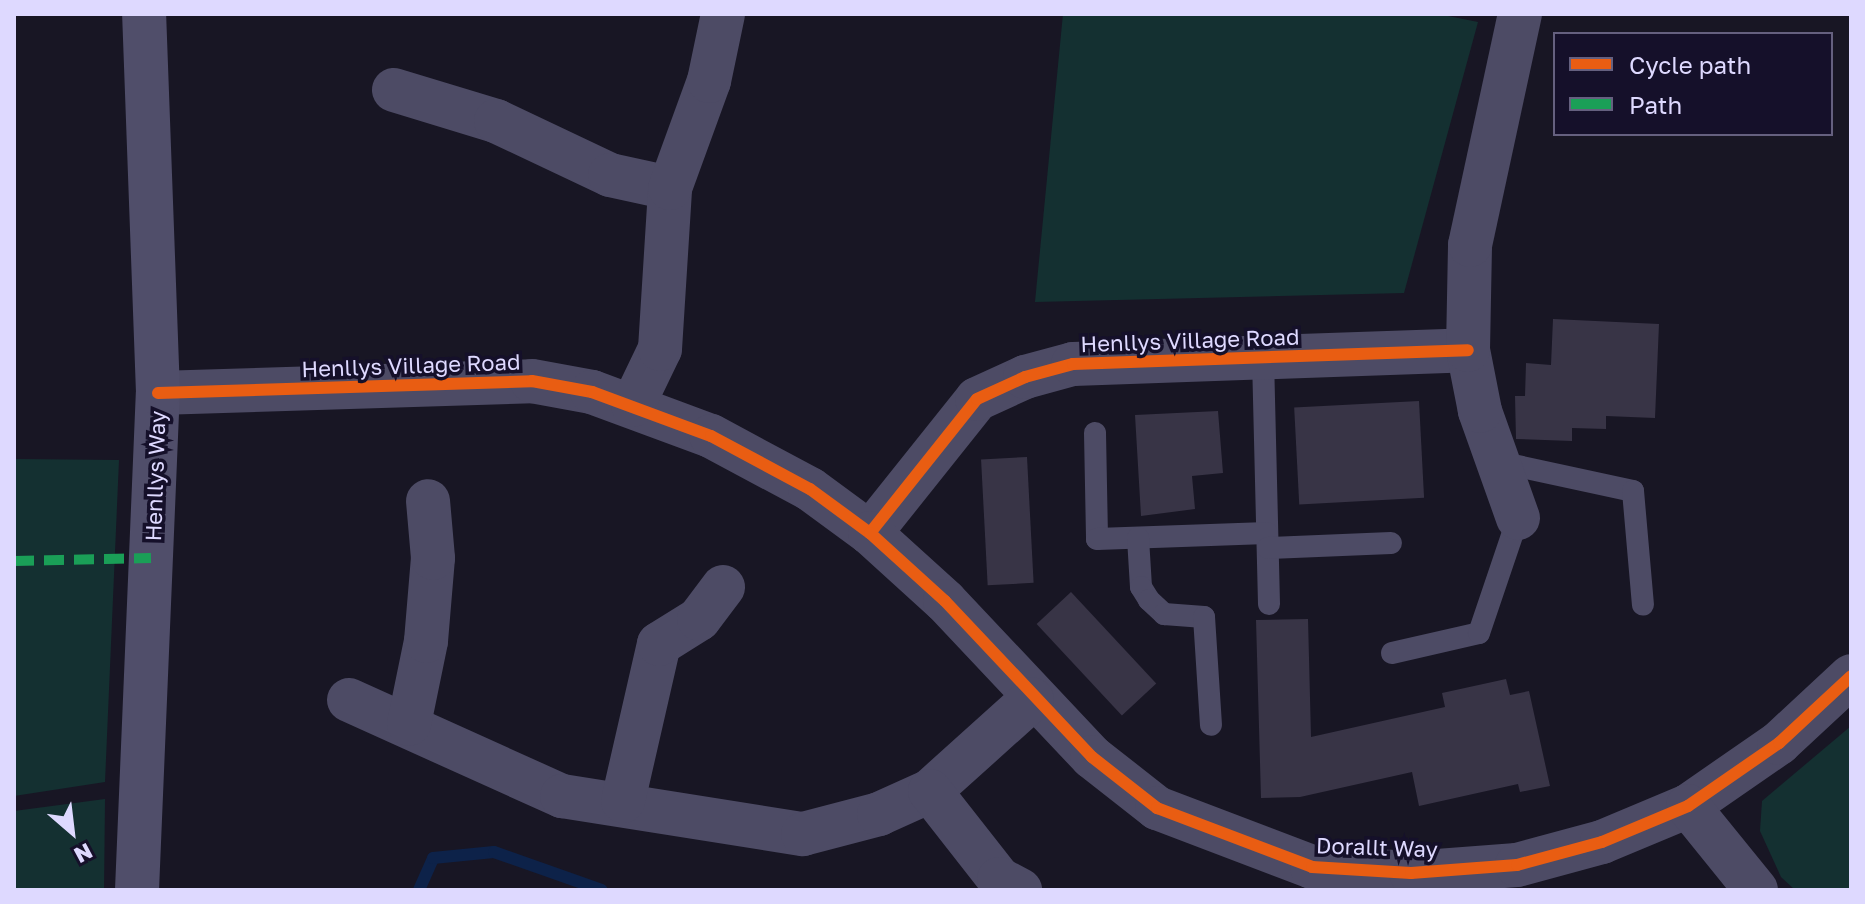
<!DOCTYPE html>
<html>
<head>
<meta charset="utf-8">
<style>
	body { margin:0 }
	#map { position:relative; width:1865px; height:904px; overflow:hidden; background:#181624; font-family:"Golos Text",sans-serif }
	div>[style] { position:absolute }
	.green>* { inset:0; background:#143031 }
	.stream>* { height:12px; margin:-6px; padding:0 6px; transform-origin:6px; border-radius:6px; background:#0d2249 }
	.building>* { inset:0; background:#383446; transform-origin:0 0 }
	.lane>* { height:22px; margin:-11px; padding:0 11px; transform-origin:11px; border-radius:11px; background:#4d4b65 }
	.street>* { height:44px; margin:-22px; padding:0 22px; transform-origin:22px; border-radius:22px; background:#4d4b65 }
	.secondary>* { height:44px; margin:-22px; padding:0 22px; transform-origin:22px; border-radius:22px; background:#504e6a }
	.quiet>* { height:10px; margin-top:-5px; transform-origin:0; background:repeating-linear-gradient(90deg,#1a9f57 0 20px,transparent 0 30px) }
	.cycleway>* { height:12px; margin:-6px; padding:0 6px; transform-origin:6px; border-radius:6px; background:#e95d12 }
	span { translate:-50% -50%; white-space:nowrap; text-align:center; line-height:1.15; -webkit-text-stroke:7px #15102a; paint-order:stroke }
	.street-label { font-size:22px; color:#ded9ff }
	.frame { position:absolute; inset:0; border:16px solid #ded9ff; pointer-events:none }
	.legend { position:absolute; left:1553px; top:32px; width:280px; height:104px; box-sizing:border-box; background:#15102a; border:2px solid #65607f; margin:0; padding:10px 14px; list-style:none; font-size:24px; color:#ded9ff }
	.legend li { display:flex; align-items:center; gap:16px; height:40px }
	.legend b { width:40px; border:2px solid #65607f }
	.north { position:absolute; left:32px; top:792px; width:80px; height:80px; -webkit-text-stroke:6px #15102a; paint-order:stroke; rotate:152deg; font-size:22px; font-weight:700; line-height:32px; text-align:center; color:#ded9ff }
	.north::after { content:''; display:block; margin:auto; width:28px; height:36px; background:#ded9ff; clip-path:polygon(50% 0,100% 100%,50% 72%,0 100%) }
</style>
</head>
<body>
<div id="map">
	<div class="green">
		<div style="clip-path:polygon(1063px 14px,1438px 14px,1478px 22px,1404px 293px,1035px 302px)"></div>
		<div style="clip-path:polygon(14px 459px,119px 460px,105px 782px,14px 796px)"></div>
		<div style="clip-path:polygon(1851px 726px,1851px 890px,1795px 890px,1781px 877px,1760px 831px,1762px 801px)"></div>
		<div style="clip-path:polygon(105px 799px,104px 890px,14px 890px,14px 811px)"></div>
	</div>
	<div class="stream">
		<div style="left:419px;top:890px;width:35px;rotate:-66deg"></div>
		<div style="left:433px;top:858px;width:61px;rotate:-5.6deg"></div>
		<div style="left:494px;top:852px;width:114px;rotate:19.4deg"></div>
	</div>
	<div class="building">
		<div style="clip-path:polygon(1553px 319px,1659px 324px,1655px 418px,1606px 416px,1606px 429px,1572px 428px,1572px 441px,1516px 439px,1515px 396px,1525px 396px,1526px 363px,1551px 365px)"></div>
		<div style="left:1419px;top:401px;width:97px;height:125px;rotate:87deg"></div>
		<div style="clip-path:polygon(1218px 411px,1223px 473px,1192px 476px,1195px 509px,1141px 516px,1135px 415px)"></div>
		<div style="left:1027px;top:457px;width:126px;height:46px;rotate:87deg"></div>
		<div style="left:1071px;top:592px;width:125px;height:47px;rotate:47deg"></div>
		<div style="clip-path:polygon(1308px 619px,1311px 737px,1445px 707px,1442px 693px,1506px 679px,1510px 695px,1529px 691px,1550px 786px,1520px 792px,1518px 784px,1419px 806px,1412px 772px,1300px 797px,1261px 798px,1256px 620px)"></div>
	</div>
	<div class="lane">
		<div style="left:1263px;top:358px;width:246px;rotate:88.6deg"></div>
		<div style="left:1095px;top:433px;width:106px;rotate:88.9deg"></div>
		<div style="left:1097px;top:539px;width:170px;rotate:-2deg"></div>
		<div style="left:1499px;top:462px;width:137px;rotate:12.2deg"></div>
		<div style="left:1633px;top:491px;width:114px;rotate:85deg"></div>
		<div style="left:1138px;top:538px;width:49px;rotate:86.5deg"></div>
		<div style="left:1141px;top:587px;width:15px;rotate:58deg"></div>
		<div style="left:1149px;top:600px;width:21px;rotate:43deg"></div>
		<div style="left:1164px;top:614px;width:40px;rotate:4.3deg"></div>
		<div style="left:1204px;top:617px;width:108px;rotate:86.3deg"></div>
		<div style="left:1268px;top:548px;width:123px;rotate:-2.3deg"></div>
		<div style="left:1392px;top:653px;width:89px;rotate:-12.9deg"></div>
		<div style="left:1479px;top:633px;width:121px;rotate:-71.3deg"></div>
	</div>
	<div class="street">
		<div style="left:394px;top:90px;width:107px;rotate:16.9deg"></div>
		<div style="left:496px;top:121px;width:126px;rotate:25.3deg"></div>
		<div style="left:610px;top:175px;width:61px;rotate:12.2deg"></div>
		<div style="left:158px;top:393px;width:374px;rotate:-1.8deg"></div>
		<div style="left:532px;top:381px;width:61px;rotate:10.4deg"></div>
		<div style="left:592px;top:392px;width:127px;rotate:20.3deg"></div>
		<div style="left:711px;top:436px;width:112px;rotate:28.2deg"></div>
		<div style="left:810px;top:489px;width:74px;rotate:36.3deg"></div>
		<div style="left:870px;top:533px;width:171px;rotate:-51.4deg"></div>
		<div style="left:977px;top:399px;width:53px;rotate:-24.6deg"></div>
		<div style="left:1025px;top:377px;width:50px;rotate:-15.2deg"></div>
		<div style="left:1073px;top:364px;width:395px;rotate:-2deg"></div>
		<div style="left:633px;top:405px;width:62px;rotate:-64.3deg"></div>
		<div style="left:660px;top:349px;width:161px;rotate:-86.4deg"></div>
		<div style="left:670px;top:188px;width:114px;rotate:-70deg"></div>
		<div style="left:709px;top:81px;width:68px;rotate:-78.2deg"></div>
		<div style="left:1518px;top:518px;width:114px;rotate:-109.6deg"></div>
		<div style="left:1480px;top:411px;width:62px;rotate:-101.1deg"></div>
		<div style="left:1468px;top:350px;width:105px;rotate:-88.9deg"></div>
		<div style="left:1470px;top:245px;width:236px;rotate:-77.8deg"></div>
		<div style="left:870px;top:533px;width:101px;rotate:42.2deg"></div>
		<div style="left:945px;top:601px;width:214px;rotate:46.7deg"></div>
		<div style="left:1092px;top:757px;width:83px;rotate:38.1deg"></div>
		<div style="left:1157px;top:808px;width:166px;rotate:20.8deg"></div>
		<div style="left:1312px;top:867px;width:99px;rotate:3.5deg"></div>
		<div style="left:1411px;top:873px;width:106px;rotate:-4.3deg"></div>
		<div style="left:1517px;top:865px;width:88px;rotate:-15.1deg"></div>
		<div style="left:1602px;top:842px;width:93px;rotate:-22.7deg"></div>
		<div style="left:1688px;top:806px;width:111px;rotate:-34.7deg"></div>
		<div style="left:1779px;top:743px;width:98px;rotate:-42.9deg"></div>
		<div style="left:349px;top:700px;width:234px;rotate:24.3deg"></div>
		<div style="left:562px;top:796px;width:244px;rotate:9deg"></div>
		<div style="left:803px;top:834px;width:79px;rotate:-14.7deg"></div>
		<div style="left:879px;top:814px;width:56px;rotate:-24.3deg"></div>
		<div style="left:930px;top:791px;width:137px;rotate:-42deg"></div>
		<div style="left:409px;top:724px;width:85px;rotate:-78.4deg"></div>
		<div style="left:426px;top:641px;width:83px;rotate:-85.2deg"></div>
		<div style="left:433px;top:558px;width:57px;rotate:-95deg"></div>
		<div style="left:930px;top:791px;width:112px;rotate:51.9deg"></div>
		<div style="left:999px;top:879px;width:24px;rotate:28deg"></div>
		<div style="left:623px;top:801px;width:161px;rotate:-77.1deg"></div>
		<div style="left:659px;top:644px;width:47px;rotate:-32deg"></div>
		<div style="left:699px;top:619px;width:40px;rotate:-53deg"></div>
		<div style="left:1688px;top:806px;width:108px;rotate:51deg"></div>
	</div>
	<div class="secondary">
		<div style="left:137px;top:890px;width:497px;rotate:-87.6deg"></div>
		<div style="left:158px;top:393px;width:379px;rotate:-92.1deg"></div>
	</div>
	<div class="quiet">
		<div style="left:14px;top:561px;width:137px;rotate:-1.3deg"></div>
	</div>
	<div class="cycleway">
		<div style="left:158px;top:393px;width:374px;rotate:-1.8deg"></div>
		<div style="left:532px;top:381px;width:61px;rotate:10.4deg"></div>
		<div style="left:592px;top:392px;width:127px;rotate:20.3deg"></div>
		<div style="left:711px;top:436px;width:112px;rotate:28.2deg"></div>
		<div style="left:810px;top:489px;width:74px;rotate:36.3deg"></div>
		<div style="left:870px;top:533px;width:171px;rotate:-51.4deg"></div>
		<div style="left:977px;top:399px;width:53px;rotate:-24.6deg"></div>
		<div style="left:1025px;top:377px;width:50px;rotate:-15.2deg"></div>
		<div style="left:1073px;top:364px;width:395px;rotate:-2deg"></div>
		<div style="left:870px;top:533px;width:101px;rotate:42.2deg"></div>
		<div style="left:945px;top:601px;width:214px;rotate:46.7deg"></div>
		<div style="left:1092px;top:757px;width:83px;rotate:38.1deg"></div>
		<div style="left:1157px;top:808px;width:166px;rotate:20.8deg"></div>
		<div style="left:1312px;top:867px;width:99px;rotate:3.5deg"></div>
		<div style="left:1411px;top:873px;width:106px;rotate:-4.3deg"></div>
		<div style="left:1517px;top:865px;width:88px;rotate:-15.1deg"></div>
		<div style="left:1602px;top:842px;width:93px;rotate:-22.7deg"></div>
		<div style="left:1688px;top:806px;width:111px;rotate:-34.7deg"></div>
		<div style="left:1779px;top:743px;width:98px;rotate:-42.9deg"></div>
	</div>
	<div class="street-label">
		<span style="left:1190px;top:340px;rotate:-2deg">Henllys Village Road</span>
		<span style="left:411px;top:365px;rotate:-2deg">Henllys Village Road</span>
		<span style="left:155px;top:476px;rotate:-88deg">Henllys Way</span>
		<span style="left:1377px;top:847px;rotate:2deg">Dorallt Way</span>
	</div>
	<div class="frame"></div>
	<ul class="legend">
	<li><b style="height:10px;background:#e95d12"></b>Cycle path</li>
	<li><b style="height:10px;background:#1a9f57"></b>Path</li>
	</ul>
	<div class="north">N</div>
</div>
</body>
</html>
